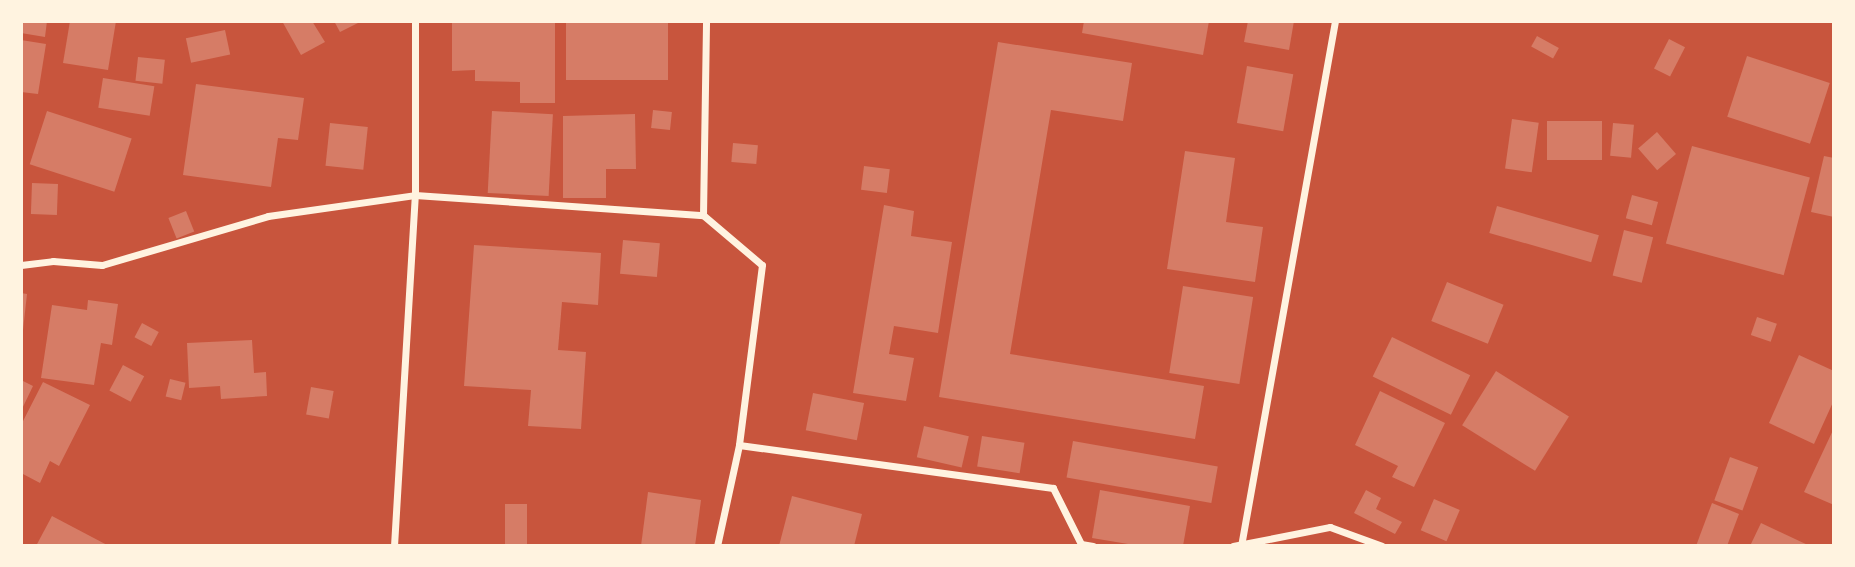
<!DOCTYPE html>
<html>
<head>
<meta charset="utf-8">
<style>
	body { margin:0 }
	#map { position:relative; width:1855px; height:567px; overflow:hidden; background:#c8553d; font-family:"DM Sans",sans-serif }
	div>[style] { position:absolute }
	.building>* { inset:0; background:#d67c66; transform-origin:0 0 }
	.minor>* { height:7px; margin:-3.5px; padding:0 3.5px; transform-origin:3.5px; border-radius:3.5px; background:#fff3e0 }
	span { translate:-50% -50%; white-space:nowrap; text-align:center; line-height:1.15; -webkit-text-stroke:7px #fff3e0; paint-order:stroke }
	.frame { position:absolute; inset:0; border:23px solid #fff3e0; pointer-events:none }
</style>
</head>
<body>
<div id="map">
	<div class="building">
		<div style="clip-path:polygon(21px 21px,47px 21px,45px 37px,21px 33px)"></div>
		<div style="clip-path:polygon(70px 21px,116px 21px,108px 70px,63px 63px)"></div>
		<div style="clip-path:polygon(282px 21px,312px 21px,325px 42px,301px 55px)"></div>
		<div style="clip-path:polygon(334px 21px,362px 21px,340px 32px)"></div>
		<div style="clip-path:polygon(452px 21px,555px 21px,555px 103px,520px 103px,520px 82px,475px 81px,475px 70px,452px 71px)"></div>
		<div style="left:566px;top:21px;width:102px;height:59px"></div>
		<div style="clip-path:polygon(1084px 21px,1209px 21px,1203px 55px,1082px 33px)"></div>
		<div style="clip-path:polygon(1248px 21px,1294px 21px,1289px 50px,1244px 42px)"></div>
		<div style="left:225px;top:30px;width:25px;height:40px;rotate:78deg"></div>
		<div style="left:1537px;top:36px;width:25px;height:12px;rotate:29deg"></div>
		<div style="left:1669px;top:39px;width:18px;height:33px;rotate:27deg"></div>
		<div style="clip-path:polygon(21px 40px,46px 44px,38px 94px,21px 92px)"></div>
		<div style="clip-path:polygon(998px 42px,1132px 63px,1123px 121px,1051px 110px,1010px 354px,1204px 386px,1195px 439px,939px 397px)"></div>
		<div style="left:1747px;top:56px;width:87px;height:64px;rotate:18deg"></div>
		<div style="left:138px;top:57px;width:27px;height:24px;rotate:6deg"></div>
		<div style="left:1247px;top:66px;width:47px;height:58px;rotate:10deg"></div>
		<div style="left:103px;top:78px;width:52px;height:30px;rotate:9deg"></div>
		<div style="clip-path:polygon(196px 84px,304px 98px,298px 140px,278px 138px,271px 187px,183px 175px)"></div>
		<div style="left:653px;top:110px;width:19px;height:18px;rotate:6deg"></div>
		<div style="left:47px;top:111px;width:89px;height:56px;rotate:18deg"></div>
		<div style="left:492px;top:111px;width:61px;height:82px;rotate:3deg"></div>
		<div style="clip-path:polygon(635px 114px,636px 169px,606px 169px,606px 198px,563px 198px,563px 116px)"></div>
		<div style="left:1512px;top:119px;width:27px;height:50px;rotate:8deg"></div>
		<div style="left:1547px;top:121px;width:55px;height:39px"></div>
		<div style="left:330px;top:123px;width:38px;height:43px;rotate:6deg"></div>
		<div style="left:1613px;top:123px;width:21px;height:33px;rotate:5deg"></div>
		<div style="left:1657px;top:132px;width:29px;height:25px;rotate:49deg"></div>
		<div style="left:733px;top:143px;width:25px;height:19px;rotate:5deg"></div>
		<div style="left:1692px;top:146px;width:122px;height:101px;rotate:15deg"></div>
		<div style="clip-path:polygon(1185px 151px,1235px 158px,1226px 222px,1263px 227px,1255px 282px,1167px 269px)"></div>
		<div style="clip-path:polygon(1824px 156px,1834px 158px,1834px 217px,1811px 212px)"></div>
		<div style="left:864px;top:166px;width:26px;height:24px;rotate:7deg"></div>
		<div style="left:32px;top:183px;width:26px;height:31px;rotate:2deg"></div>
		<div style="left:1632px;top:195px;width:27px;height:24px;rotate:15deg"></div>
		<div style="clip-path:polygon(884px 205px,914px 211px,911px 236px,952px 242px,938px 333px,894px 326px,889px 354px,914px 358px,906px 401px,853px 393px)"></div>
		<div style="left:1497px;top:206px;width:106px;height:28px;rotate:16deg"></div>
		<div style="left:186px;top:211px;width:22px;height:19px;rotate:68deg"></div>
		<div style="left:1624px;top:230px;width:30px;height:47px;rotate:14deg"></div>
		<div style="left:623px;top:240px;width:37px;height:34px;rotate:5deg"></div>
		<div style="clip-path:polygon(474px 245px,601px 253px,598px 305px,562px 302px,558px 350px,586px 352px,581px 429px,528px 426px,531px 390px,464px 386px)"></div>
		<div style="left:1447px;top:282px;width:61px;height:42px;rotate:22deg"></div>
		<div style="left:1183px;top:286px;width:71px;height:88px;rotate:9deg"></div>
		<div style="clip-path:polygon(21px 293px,27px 294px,23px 330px,21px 330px)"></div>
		<div style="clip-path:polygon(88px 300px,118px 304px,112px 345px,101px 343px,94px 385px,41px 378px,52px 305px,87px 310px)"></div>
		<div style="left:1757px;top:317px;width:21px;height:19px;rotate:19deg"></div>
		<div style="left:142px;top:323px;width:19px;height:16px;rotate:28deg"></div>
		<div style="left:1392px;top:337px;width:87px;height:44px;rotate:26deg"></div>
		<div style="clip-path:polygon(252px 340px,254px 373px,266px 372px,267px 396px,221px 399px,220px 386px,189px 388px,187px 343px)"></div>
		<div style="clip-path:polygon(1799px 355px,1834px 371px,1834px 400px,1814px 444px,1769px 423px)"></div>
		<div style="left:123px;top:365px;width:24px;height:29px;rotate:28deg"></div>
		<div style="left:1496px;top:371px;width:86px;height:64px;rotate:32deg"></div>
		<div style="left:170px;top:379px;width:16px;height:18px;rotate:14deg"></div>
		<div style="clip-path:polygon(21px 380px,33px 386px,21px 411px)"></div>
		<div style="clip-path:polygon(43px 382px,90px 405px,59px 466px,50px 461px,40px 483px,21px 473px,21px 425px)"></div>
		<div style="left:311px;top:387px;width:23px;height:28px;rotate:10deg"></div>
		<div style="clip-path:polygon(1380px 391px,1445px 423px,1414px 487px,1392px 477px,1398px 466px,1355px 445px)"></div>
		<div style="left:813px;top:393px;width:52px;height:38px;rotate:11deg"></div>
		<div style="left:924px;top:426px;width:46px;height:32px;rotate:13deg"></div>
		<div style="clip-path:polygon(1834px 428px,1834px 505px,1804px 492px)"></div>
		<div style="left:982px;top:436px;width:43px;height:31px;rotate:9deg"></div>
		<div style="left:1073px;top:441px;width:147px;height:37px;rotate:10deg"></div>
		<div style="left:1730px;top:457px;width:30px;height:46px;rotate:20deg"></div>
		<div style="clip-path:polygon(1100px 490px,1190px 506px,1183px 546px,1140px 546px,1092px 538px)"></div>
		<div style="clip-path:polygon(1366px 490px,1381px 498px,1376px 509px,1402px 522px,1395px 534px,1354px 513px)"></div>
		<div style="clip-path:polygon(648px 492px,701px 500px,695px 546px,641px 546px)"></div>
		<div style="clip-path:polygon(792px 496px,862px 514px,854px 546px,779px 546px)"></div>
		<div style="left:1434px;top:499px;width:28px;height:34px;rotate:23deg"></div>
		<div style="clip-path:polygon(1712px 503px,1739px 514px,1727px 546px,1696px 546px)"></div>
		<div style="left:505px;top:504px;width:22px;height:42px"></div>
		<div style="clip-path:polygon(52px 516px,109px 546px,36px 546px)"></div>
		<div style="clip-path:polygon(1761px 523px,1810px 546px,1750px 546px)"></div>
	</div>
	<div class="minor">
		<div style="left:703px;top:215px;width:194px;rotate:-89.1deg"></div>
		<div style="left:21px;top:265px;width:32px;rotate:-7deg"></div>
		<div style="left:53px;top:261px;width:49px;rotate:4.7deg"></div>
		<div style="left:102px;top:265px;width:173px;rotate:-16.4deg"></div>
		<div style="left:268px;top:216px;width:148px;rotate:-8.1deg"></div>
		<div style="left:415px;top:195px;width:289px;rotate:4deg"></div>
		<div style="left:703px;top:215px;width:77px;rotate:40.3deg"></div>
		<div style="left:762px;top:265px;width:181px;rotate:97.3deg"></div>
		<div style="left:739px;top:445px;width:317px;rotate:7.8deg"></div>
		<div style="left:1053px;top:488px;width:63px;rotate:63.4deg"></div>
		<div style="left:1081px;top:544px;width:12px;rotate:9deg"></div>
		<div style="left:394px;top:546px;width:352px;rotate:-86.6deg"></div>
		<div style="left:415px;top:195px;width:174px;rotate:-90deg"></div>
		<div style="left:717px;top:546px;width:103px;rotate:-77.7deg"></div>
		<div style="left:1233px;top:546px;width:99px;rotate:-11.1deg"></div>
		<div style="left:1330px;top:527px;width:55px;rotate:20.1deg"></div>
		<div style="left:1241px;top:546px;width:533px;rotate:-79.85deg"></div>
	</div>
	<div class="frame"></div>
</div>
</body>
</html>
